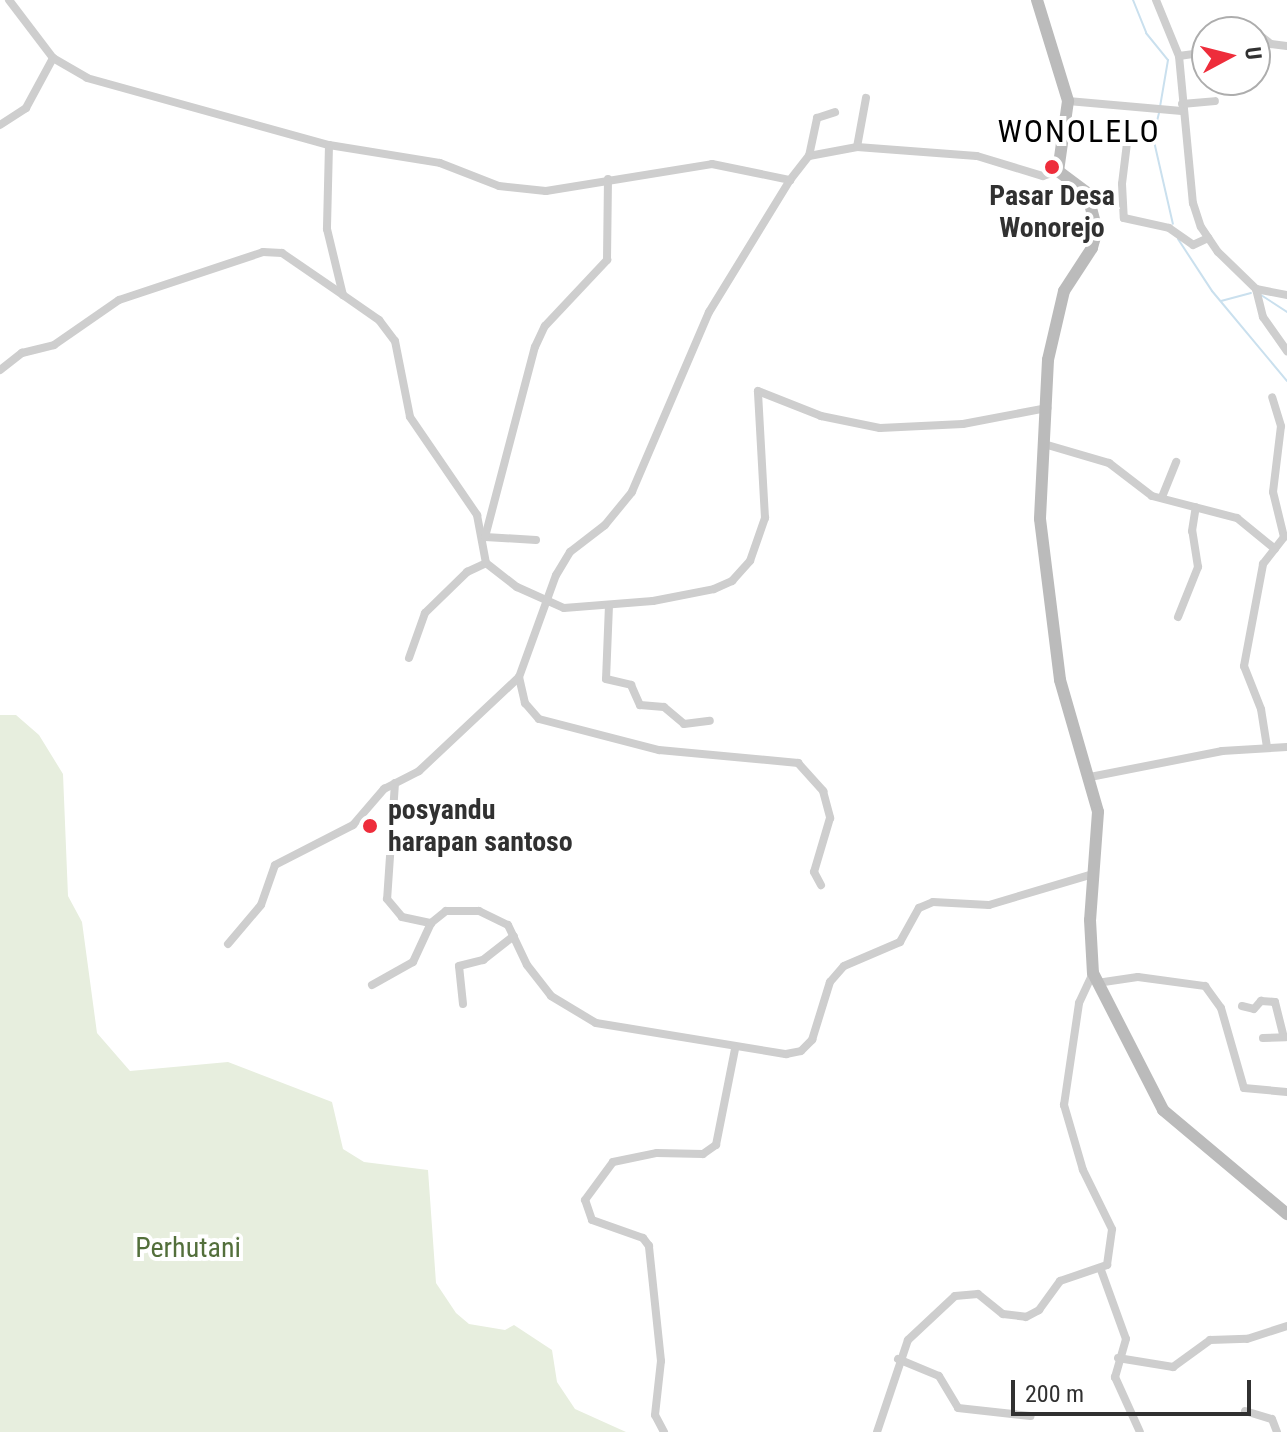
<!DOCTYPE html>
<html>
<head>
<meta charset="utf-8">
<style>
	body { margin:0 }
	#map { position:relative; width:1287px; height:1432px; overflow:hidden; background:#fff; font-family:"Roboto Condensed",sans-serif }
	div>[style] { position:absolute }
	.green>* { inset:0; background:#e7eede }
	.stream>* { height:2px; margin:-1px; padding:0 1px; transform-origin:1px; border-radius:1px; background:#cae0ee }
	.minor>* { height:8px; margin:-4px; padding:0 4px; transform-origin:4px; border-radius:4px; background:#cecece }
	.secondary>* { height:12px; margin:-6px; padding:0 6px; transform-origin:6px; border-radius:6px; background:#bbb }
	.dots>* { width:22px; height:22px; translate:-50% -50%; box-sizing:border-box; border:4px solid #fff; border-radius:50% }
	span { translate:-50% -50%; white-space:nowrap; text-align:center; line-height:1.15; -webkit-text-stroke:8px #fff; paint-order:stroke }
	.poi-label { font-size:28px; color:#313131; font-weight:700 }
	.left { translate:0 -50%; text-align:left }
	.park-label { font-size:28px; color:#536f3b }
	.quarter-label { font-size:32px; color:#000; letter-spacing:2px }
	.north { position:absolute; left:1191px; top:16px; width:80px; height:80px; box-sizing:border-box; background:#fff; border:2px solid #adadad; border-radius:50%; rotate:83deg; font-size:22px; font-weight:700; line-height:32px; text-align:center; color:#313131 }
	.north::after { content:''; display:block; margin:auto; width:28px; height:36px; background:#ee2d3b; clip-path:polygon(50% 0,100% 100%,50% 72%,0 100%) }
	.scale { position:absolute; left:1011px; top:1380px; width:240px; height:36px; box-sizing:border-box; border:4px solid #313131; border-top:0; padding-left:10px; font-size:24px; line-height:28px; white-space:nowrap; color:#313131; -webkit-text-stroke:6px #fff; paint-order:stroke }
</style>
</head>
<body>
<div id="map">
	<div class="green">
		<div style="clip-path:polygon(0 715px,16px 715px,39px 735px,63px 774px,68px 896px,82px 922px,97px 1033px,130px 1071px,228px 1062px,332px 1102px,343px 1149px,364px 1162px,428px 1170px,436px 1283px,456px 1313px,469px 1324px,505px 1330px,514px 1325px,552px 1350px,557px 1382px,575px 1409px,626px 1432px,0 1432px)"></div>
	</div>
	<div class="stream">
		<div style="left:1133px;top:0;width:35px;rotate:68deg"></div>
		<div style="left:1146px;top:33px;width:35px;rotate:51deg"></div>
		<div style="left:1168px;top:60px;width:48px;rotate:99.7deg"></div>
		<div style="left:1159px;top:113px;width:25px;rotate:104deg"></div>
		<div style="left:1153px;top:137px;width:89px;rotate:77.1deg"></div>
		<div style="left:1178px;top:239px;width:62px;rotate:56.8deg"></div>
		<div style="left:1212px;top:291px;width:117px;rotate:50.2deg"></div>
		<div style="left:1261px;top:295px;width:31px;rotate:33deg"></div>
		<div style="left:1221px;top:301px;width:31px;rotate:-15deg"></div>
	</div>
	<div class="minor">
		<div style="left:9px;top:0;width:73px;rotate:52.8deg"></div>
		<div style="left:53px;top:58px;width:39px;rotate:30deg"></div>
		<div style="left:87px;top:78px;width:251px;rotate:15.5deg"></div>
		<div style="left:329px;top:145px;width:112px;rotate:9.2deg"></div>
		<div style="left:440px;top:163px;width:63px;rotate:21.3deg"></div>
		<div style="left:499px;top:186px;width:47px;rotate:6.1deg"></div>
		<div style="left:546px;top:191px;width:168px;rotate:-9.2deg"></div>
		<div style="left:712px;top:164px;width:80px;rotate:11.6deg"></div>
		<div style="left:790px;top:180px;width:31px;rotate:-52deg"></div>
		<div style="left:809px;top:156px;width:49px;rotate:-10.6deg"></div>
		<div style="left:857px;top:147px;width:120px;rotate:4.3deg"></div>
		<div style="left:977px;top:156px;width:69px;rotate:16.9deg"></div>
		<div style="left:1043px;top:176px;width:16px;rotate:-18deg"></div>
		<div style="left:1156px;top:0;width:61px;rotate:67.7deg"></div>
		<div style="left:1179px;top:56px;width:148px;rotate:84.6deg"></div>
		<div style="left:1193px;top:203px;width:25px;rotate:72deg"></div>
		<div style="left:1201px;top:227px;width:30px;rotate:56deg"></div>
		<div style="left:1218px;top:252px;width:53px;rotate:44.2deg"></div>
		<div style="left:1256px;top:289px;width:32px;rotate:11deg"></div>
		<div style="left:1228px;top:32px;width:18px;rotate:-29deg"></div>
		<div style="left:1244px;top:23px;width:34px;rotate:38deg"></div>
		<div style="left:1271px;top:44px;width:16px;rotate:7deg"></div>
		<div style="left:1179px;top:56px;width:28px;rotate:-8deg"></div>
		<div style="left:1068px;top:101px;width:114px;rotate:5deg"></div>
		<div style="left:1182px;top:104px;width:33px;rotate:-5deg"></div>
		<div style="left:0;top:125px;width:31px;rotate:-33deg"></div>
		<div style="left:26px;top:108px;width:57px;rotate:-61.6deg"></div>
		<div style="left:1128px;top:135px;width:49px;rotate:97deg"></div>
		<div style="left:1122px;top:184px;width:34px;rotate:87deg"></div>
		<div style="left:1124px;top:218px;width:46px;rotate:12.5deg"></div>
		<div style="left:1169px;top:228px;width:29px;rotate:35deg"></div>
		<div style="left:1193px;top:245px;width:17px;rotate:-25deg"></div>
		<div style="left:329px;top:145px;width:84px;rotate:91.4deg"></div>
		<div style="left:327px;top:229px;width:68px;rotate:76.4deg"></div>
		<div style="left:343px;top:295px;width:44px;rotate:34.8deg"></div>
		<div style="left:379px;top:320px;width:26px;rotate:53deg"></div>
		<div style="left:395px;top:341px;width:77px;rotate:78.8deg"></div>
		<div style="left:410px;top:417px;width:119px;rotate:55.6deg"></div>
		<div style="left:477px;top:515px;width:49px;rotate:79.4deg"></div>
		<div style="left:486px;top:563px;width:39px;rotate:38deg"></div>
		<div style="left:517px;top:587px;width:51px;rotate:24.1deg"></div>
		<div style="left:564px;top:608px;width:89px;rotate:-4.5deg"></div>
		<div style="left:653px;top:601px;width:62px;rotate:-11.1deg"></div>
		<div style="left:714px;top:589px;width:20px;rotate:-24deg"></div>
		<div style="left:732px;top:581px;width:27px;rotate:-48deg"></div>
		<div style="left:750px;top:561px;width:46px;rotate:-70.8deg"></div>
		<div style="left:765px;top:518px;width:127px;rotate:-93.2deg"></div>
		<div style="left:758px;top:391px;width:68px;rotate:21.6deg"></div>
		<div style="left:821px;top:416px;width:60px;rotate:11.5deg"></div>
		<div style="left:880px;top:428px;width:83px;rotate:-2.8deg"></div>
		<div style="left:963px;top:424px;width:86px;rotate:-10.8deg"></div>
		<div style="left:857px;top:147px;width:50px;rotate:-79.6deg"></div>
		<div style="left:809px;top:156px;width:39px;rotate:-78deg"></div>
		<div style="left:817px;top:118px;width:19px;rotate:-18deg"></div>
		<div style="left:790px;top:180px;width:155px;rotate:121.5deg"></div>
		<div style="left:709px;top:312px;width:196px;rotate:113.2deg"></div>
		<div style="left:632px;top:492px;width:43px;rotate:129.3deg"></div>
		<div style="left:605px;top:525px;width:44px;rotate:142.4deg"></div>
		<div style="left:570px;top:552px;width:27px;rotate:121deg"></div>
		<div style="left:556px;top:575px;width:109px;rotate:109.9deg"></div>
		<div style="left:519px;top:677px;width:27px;rotate:77deg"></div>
		<div style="left:525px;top:703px;width:21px;rotate:49deg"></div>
		<div style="left:539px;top:719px;width:124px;rotate:14.5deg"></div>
		<div style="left:659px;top:750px;width:140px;rotate:5.3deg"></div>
		<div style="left:798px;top:763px;width:38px;rotate:48deg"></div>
		<div style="left:823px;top:791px;width:28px;rotate:75deg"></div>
		<div style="left:830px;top:818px;width:56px;rotate:106.5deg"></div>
		<div style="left:814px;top:872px;width:15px;rotate:62deg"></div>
		<div style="left:1256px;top:289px;width:29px;rotate:76deg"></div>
		<div style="left:1263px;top:317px;width:42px;rotate:54.8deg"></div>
		<div style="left:0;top:370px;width:28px;rotate:-38deg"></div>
		<div style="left:22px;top:353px;width:33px;rotate:-14deg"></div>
		<div style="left:54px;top:345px;width:79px;rotate:-34.7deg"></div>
		<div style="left:119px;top:300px;width:152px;rotate:-18.4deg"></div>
		<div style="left:263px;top:252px;width:19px;rotate:3deg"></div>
		<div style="left:282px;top:253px;width:74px;rotate:34.5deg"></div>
		<div style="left:1044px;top:444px;width:68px;rotate:16.3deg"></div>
		<div style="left:1109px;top:463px;width:54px;rotate:37.5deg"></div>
		<div style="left:1152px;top:496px;width:88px;rotate:14.5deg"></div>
		<div style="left:1237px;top:518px;width:49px;rotate:39.2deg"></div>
		<div style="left:1162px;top:497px;width:38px;rotate:-68deg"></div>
		<div style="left:536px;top:540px;width:51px;rotate:-176.6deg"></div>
		<div style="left:485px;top:537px;width:196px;rotate:-75.3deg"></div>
		<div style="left:535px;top:347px;width:23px;rotate:-65deg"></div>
		<div style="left:545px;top:326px;width:91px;rotate:-46.8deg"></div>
		<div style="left:607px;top:260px;width:81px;rotate:-89.3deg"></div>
		<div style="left:609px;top:605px;width:74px;rotate:92.3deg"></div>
		<div style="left:606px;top:679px;width:26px;rotate:13deg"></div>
		<div style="left:631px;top:685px;width:22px;rotate:66deg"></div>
		<div style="left:640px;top:705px;width:24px;rotate:5deg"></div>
		<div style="left:664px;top:707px;width:26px;rotate:40deg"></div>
		<div style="left:684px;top:724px;width:26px;rotate:-7deg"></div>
		<div style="left:1178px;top:617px;width:54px;rotate:-68.2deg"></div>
		<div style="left:1198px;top:567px;width:36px;rotate:-99deg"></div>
		<div style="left:1192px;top:531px;width:24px;rotate:-81deg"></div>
		<div style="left:409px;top:658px;width:48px;rotate:-70.4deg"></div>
		<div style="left:425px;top:613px;width:59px;rotate:-44.3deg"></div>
		<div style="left:467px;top:572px;width:21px;rotate:-25deg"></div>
		<div style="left:1267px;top:747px;width:38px;rotate:-99deg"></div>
		<div style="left:1261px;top:709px;width:46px;rotate:-111.6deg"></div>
		<div style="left:1244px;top:666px;width:104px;rotate:-79.4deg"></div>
		<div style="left:1263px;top:564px;width:34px;rotate:-52deg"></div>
		<div style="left:1284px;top:537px;width:46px;rotate:-103.7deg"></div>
		<div style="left:1273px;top:492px;width:66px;rotate:-83.1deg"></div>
		<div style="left:1281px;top:426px;width:30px;rotate:-107deg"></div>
		<div style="left:1090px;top:777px;width:135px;rotate:-11.1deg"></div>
		<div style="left:1222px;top:751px;width:65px;rotate:-3.5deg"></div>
		<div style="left:395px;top:783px;width:116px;rotate:93.9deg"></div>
		<div style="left:387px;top:899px;width:23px;rotate:50deg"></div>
		<div style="left:402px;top:917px;width:30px;rotate:12deg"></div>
		<div style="left:228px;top:944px;width:51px;rotate:-49.8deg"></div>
		<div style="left:261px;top:905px;width:42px;rotate:-70.7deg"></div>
		<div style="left:275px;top:865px;width:88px;rotate:-27.1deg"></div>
		<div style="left:353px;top:825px;width:48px;rotate:-49.3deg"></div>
		<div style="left:384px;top:789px;width:39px;rotate:-27deg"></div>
		<div style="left:419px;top:771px;width:137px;rotate:-43.2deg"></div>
		<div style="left:1097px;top:983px;width:41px;rotate:-8.3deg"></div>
		<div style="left:1138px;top:977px;width:68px;rotate:7.7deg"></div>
		<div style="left:1205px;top:986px;width:27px;rotate:54deg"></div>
		<div style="left:1221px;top:1008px;width:83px;rotate:74deg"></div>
		<div style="left:1244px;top:1088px;width:43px;rotate:5.3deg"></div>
		<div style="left:372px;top:985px;width:47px;rotate:-29.3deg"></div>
		<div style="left:413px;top:962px;width:43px;rotate:-65.2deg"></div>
		<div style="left:431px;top:923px;width:19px;rotate:-39deg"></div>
		<div style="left:446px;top:911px;width:33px"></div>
		<div style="left:479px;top:911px;width:32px;rotate:26deg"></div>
		<div style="left:508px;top:925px;width:44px;rotate:64.6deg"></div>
		<div style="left:527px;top:965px;width:39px;rotate:52deg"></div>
		<div style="left:551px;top:996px;width:52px;rotate:31deg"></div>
		<div style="left:596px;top:1023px;width:193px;rotate:9.3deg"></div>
		<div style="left:786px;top:1054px;width:15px;rotate:-11deg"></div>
		<div style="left:801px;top:1051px;width:16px;rotate:-45deg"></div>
		<div style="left:812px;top:1040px;width:61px;rotate:-72.8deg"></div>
		<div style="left:830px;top:982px;width:21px;rotate:-49deg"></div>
		<div style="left:844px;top:966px;width:61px;rotate:-23.2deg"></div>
		<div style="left:900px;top:942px;width:39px;rotate:-61deg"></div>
		<div style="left:919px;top:908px;width:15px;rotate:-23deg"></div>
		<div style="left:933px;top:902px;width:56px;rotate:3.1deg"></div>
		<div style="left:989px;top:905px;width:109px;rotate:-16.6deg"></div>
		<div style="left:463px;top:1004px;width:38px;rotate:-96deg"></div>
		<div style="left:459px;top:966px;width:25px;rotate:-14deg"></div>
		<div style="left:483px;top:960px;width:39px;rotate:-38deg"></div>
		<div style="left:1242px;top:1006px;width:12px;rotate:14deg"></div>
		<div style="left:1254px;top:1009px;width:11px;rotate:-49deg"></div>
		<div style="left:1261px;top:1001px;width:14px;rotate:4deg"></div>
		<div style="left:1275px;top:1002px;width:36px;rotate:76deg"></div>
		<div style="left:1263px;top:1038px;width:23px;rotate:-2deg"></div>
		<div style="left:1101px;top:1270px;width:73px;rotate:70.1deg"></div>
		<div style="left:1126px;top:1339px;width:40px;rotate:106deg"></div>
		<div style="left:1115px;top:1377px;width:60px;rotate:65.6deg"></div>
		<div style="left:1118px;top:1358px;width:56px;rotate:9.3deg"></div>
		<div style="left:1173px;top:1367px;width:46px;rotate:-36.1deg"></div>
		<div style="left:1210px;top:1340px;width:37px;rotate:-2deg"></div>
		<div style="left:1247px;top:1339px;width:42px;rotate:-18deg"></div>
		<div style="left:898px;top:1359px;width:44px;rotate:22.5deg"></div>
		<div style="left:939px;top:1376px;width:37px;rotate:59deg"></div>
		<div style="left:958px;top:1408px;width:73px;rotate:6.3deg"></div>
		<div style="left:1245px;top:1411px;width:28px;rotate:17deg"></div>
		<div style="left:1272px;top:1419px;width:14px;rotate:69deg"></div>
		<div style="left:664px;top:1432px;width:19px;rotate:-118deg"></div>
		<div style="left:655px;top:1415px;width:54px;rotate:-83.7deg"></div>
		<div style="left:661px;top:1361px;width:116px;rotate:-96deg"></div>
		<div style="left:649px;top:1246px;width:10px;rotate:-127deg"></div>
		<div style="left:643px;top:1238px;width:54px;rotate:-160.6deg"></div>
		<div style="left:592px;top:1220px;width:21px;rotate:-109deg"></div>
		<div style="left:585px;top:1200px;width:47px;rotate:-53.6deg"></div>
		<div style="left:613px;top:1162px;width:45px;rotate:-11.6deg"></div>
		<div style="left:657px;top:1153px;width:46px;rotate:1.2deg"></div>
		<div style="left:703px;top:1154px;width:16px;rotate:-35deg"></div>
		<div style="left:716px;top:1145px;width:98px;rotate:-78.8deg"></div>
		<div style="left:877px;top:1432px;width:97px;rotate:-71.4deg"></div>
		<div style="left:908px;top:1340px;width:64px;rotate:-43.1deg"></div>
		<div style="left:955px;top:1296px;width:23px;rotate:-5deg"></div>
		<div style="left:978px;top:1294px;width:32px;rotate:39deg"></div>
		<div style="left:1003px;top:1314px;width:23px;rotate:7deg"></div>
		<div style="left:1026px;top:1317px;width:15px;rotate:-28deg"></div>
		<div style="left:1039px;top:1310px;width:36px;rotate:-54deg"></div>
		<div style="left:1060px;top:1281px;width:50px;rotate:-18.8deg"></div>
		<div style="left:1107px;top:1265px;width:36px;rotate:-82deg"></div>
		<div style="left:1112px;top:1229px;width:66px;rotate:-116.2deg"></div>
		<div style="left:1083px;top:1170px;width:68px;rotate:-106.3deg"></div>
		<div style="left:1064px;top:1105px;width:103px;rotate:-81.6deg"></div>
		<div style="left:1079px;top:1003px;width:33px;rotate:-65deg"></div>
	</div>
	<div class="secondary">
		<div style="left:1037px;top:0;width:106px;rotate:72.9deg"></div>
		<div style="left:1068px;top:101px;width:71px;rotate:98.1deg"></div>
		<div style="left:1058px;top:171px;width:36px;rotate:37deg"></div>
		<div style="left:1087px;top:193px;width:38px;rotate:75deg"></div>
		<div style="left:1097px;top:230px;width:19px;rotate:106deg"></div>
		<div style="left:1092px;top:248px;width:51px;rotate:123.1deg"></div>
		<div style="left:1064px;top:291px;width:71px;rotate:103.1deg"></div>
		<div style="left:1048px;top:360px;width:159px;rotate:92.9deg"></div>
		<div style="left:1040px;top:519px;width:162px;rotate:82.9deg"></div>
		<div style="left:1060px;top:680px;width:137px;rotate:73.9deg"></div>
		<div style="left:1098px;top:812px;width:108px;rotate:94.2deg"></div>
		<div style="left:1090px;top:920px;width:53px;rotate:86.8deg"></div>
		<div style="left:1093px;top:973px;width:154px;rotate:62.9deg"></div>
		<div style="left:1163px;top:1110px;width:162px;rotate:40deg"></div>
	</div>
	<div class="dots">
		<div style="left:1052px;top:167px;background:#ee2d3b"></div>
		<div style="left:370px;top:826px;background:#ee2d3b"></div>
	</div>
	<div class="poi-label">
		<span style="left:1052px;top:212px">Pasar Desa<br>Wonorejo</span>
		<span class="left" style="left:388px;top:826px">posyandu<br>harapan santoso</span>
	</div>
	<div class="park-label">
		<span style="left:188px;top:1248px">Perhutani</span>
	</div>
	<div class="quarter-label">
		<span style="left:1079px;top:131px">WONOLELO</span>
	</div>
	<div class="north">U</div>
	<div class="scale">200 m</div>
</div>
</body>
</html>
